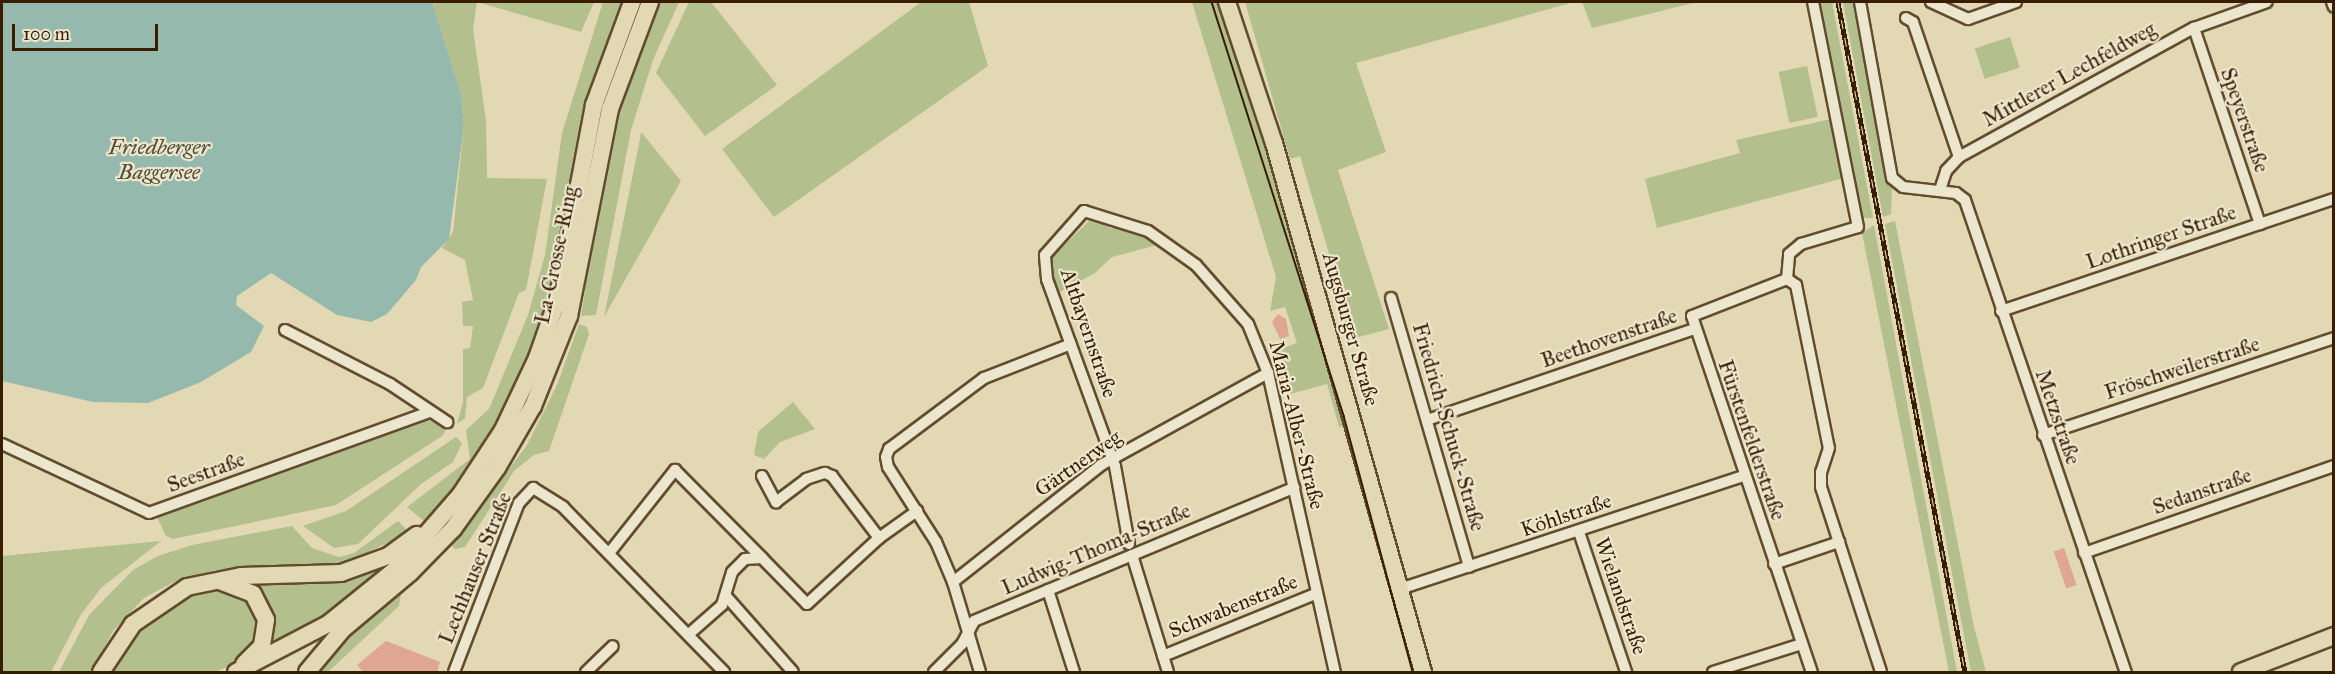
<!DOCTYPE html>
<html>
<head>
<meta charset="utf-8">
<style>
	body { margin:0 }
	#map { position:relative; width:2335px; height:674px; overflow:hidden; background:#e2d8b4; font-family:"IM FELL Great Primer",serif }
	div>[style] { position:absolute }
	.green>* { inset:0; background:#b3bf8d; transform-origin:0 0 }
	.water>* { inset:0; background:#95baad }
	.building>* { inset:0; background:#dfa791; transform-origin:0 0 }
	.roads { filter:drop-shadow(2px 0 #624c2e) drop-shadow(-2px 0 #624c2e) drop-shadow(0 2px #624c2e) drop-shadow(0 -2px #624c2e) }
	.minor>* { height:10px; margin:-5px; padding:0 5px; transform-origin:5px; border-radius:5px; background:#ece6ce }
	.primary>* { height:16px; margin:-8px; padding:0 8px; transform-origin:8px; border-radius:8px; background:#e2d8b4 }
	.tram>* { height:1.5px; margin:-0.75px; padding:0 0.75px; transform-origin:0.75px; border-radius:0.75px; background:#381d01 }
	.rail>* { height:5px; margin-top:-2.5px; transform-origin:0; background:repeating-linear-gradient(90deg,#ece6ce 0 9px,#381d01 0 18px); box-sizing:border-box; border-block:2px solid #381d01 }
	span { translate:-50% -50%; white-space:nowrap; text-align:center; line-height:1.15; -webkit-text-stroke:4.5px #ece6ce; paint-order:stroke }
	.street-label { font-size:21px; color:#381d01 }
	.water-label { font-size:22px; color:#544c35; font-style:italic }
	.frame { position:absolute; inset:0; border:3px solid #381d01; pointer-events:none }
	.scale { position:absolute; left:12px; top:24px; width:146px; height:27px; box-sizing:border-box; border:3px solid #381d01; border-top:0; padding-left:8px; font-size:18px; line-height:21px; white-space:nowrap; color:#381d01; -webkit-text-stroke:4px #ece6ce; paint-order:stroke }
</style>
</head>
<body>
<div id="map">
	<div class="green">
		<div style="clip-path:polygon(432px 2px,594px 2px,581px 32px,477px 2px,473px 29px,486px 121px,487px 178px,547px 179px,526px 290px,519px 293px,483px 388px,467px 397px,465px 418px,457px 424px,463px 402px,463px 349px,470px 348px,473px 326px,463px 326px,462px 302px,473px 300px,465px 260px,442px 248px,453px 232px,464px 126px,461px 94px)"></div>
		<div style="clip-path:polygon(603px 2px,625px 2px,590px 93px,560px 254px,531px 355px,481px 453px,425px 522px,407px 507px,470px 459px,466px 430px,489px 409px,528px 315px,545px 255px,562px 133px)"></div>
		<div style="clip-path:polygon(657px 2px,679px 2px,653px 60px,631px 130px,596px 315px,581px 316px,608px 143px,629px 66px)"></div>
		<div style="clip-path:polygon(689px 2px,711px 2px,777px 85px,705px 136px,656px 73px)"></div>
		<div style="clip-path:polygon(921px 2px,969px 2px,988px 66px,774px 217px,722px 149px)"></div>
		<div style="clip-path:polygon(1192px 2px,1217px 2px,1288px 215px,1349px 425px,1339px 427px,1327px 384px,1279px 397px,1274px 372px,1281px 365px,1280px 349px,1297px 343px,1285px 307px,1270px 311px,1276px 277px)"></div>
		<div style="clip-path:polygon(1245px 2px,1574px 2px,1356px 63px,1386px 152px,1338px 170px,1389px 329px,1348px 340px,1336px 277px,1300px 156px,1290px 159px)"></div>
		<div style="clip-path:polygon(1582px 2px,1697px 2px,1592px 28px)"></div>
		<div style="clip-path:polygon(1816px 2px,1832px 2px,1873px 218px,1860px 218px)"></div>
		<div style="clip-path:polygon(1843px 2px,1853px 2px,1886px 176px,1892px 185px,1891px 214px,1883px 217px)"></div>
		<div style="left:2010px;top:37px;width:32px;height:37px;rotate:72deg"></div>
		<div style="left:1807px;top:66px;width:52px;height:29px;rotate:78deg"></div>
		<div style="clip-path:polygon(1831px 119px,1844px 178px,1657px 228px,1645px 179px,1740px 153px,1736px 140px)"></div>
		<div style="clip-path:polygon(641px 132px,681px 181px,604px 317px,640px 139px)"></div>
		<div style="clip-path:polygon(1092px 218px,1112px 229px,1119px 225px,1142px 231px,1157px 245px,1112px 257px,1095px 273px,1060px 292px,1050px 269px,1052px 257px)"></div>
		<div style="clip-path:polygon(1895px 221px,1974px 627px,1986px 672px,1971px 672px,1885px 224px)"></div>
		<div style="clip-path:polygon(1874px 225px,1957px 672px,1949px 672px,1862px 233px)"></div>
		<div style="clip-path:polygon(579px 324px,587px 327px,589px 334px,549px 451px,534px 455px,514px 471px,465px 547px,455px 549px,452px 546px,527px 445px,557px 385px)"></div>
		<div style="clip-path:polygon(793px 402px,815px 429px,780px 442px,764px 459px,754px 455px,758px 432px)"></div>
		<div style="clip-path:polygon(426px 419px,442px 426px,446px 430px,442px 436px,336px 505px,173px 539px,166px 536px,157px 517px)"></div>
		<div style="clip-path:polygon(456px 437px,462px 443px,453px 462px,421px 484px,358px 544px,334px 548px,303px 526px,346px 511px)"></div>
		<div style="clip-path:polygon(398px 521px,407px 530px,401px 536px,336px 568px,215px 570px,174px 582px,144px 598px,113px 631px,91px 672px,59px 672px,89px 615px,133px 570px,158px 556px,192px 545px,292px 526px,312px 548px,339px 557px,354px 553px)"></div>
		<div style="clip-path:polygon(161px 541px,101px 588px,80px 616px,51px 672px,2px 672px,2px 556px)"></div>
		<div style="clip-path:polygon(405px 551px,354px 595px,263px 654px,270px 637px,236px 580px,289px 581px)"></div>
		<div style="clip-path:polygon(227px 588px,250px 600px,261px 627px,257px 646px,244px 660px,215px 672px,112px 672px,140px 627px,183px 598px)"></div>
		<div style="clip-path:polygon(402px 588px,399px 606px,328px 672px,311px 672px,336px 644px)"></div>
	</div>
	<div class="water">
		<div style="clip-path:polygon(2px 2px,432px 2px,461px 94px,464px 126px,449px 239px,421px 267px,416px 280px,387px 314px,371px 322px,337px 315px,271px 273px,237px 296px,236px 305px,264px 326px,251px 352px,201px 382px,148px 403px,93px 402px,2px 381px)"></div>
	</div>
	<div class="building">
		<div style="clip-path:polygon(1278px 314px,1286px 319px,1289px 336px,1280px 339px,1272px 322px)"></div>
		<div style="left:2064px;top:548px;width:39px;height:11px;rotate:71deg"></div>
		<div style="clip-path:polygon(386px 641px,440px 662px,437px 672px,363px 672px,357px 665px)"></div>
	</div>
	<div class="roads">
		<div class="minor">
			<div style="left:1860px;top:2px;width:179px;rotate:79.7deg"></div>
			<div style="left:1892px;top:178px;width:14px;rotate:39deg"></div>
			<div style="left:1903px;top:187px;width:53px;rotate:6.5deg"></div>
			<div style="left:1956px;top:193px;width:11px;rotate:38deg"></div>
			<div style="left:1965px;top:200px;width:499px;rotate:71.2deg"></div>
			<div style="left:1931px;top:2px;width:41px;rotate:24.7deg"></div>
			<div style="left:1968px;top:19px;width:51px;rotate:-19.5deg"></div>
			<div style="left:2332px;top:2px;width:5px;rotate:68deg"></div>
			<div style="left:1906px;top:18px;width:8px;rotate:30deg"></div>
			<div style="left:1913px;top:22px;width:143px;rotate:71.2deg"></div>
			<div style="left:2194px;top:28px;width:207px;rotate:71.4deg"></div>
			<div style="left:1940px;top:190px;width:20px;rotate:-72deg"></div>
			<div style="left:1946px;top:171px;width:19px;rotate:-47deg"></div>
			<div style="left:1959px;top:157px;width:268px;rotate:-28.8deg"></div>
			<div style="left:2194px;top:28px;width:77px;rotate:-19.6deg"></div>
			<div style="left:1787px;top:279px;width:102px;rotate:158.7deg"></div>
			<div style="left:1692px;top:316px;width:376px;rotate:71.4deg"></div>
			<div style="left:1787px;top:279px;width:11px;rotate:34deg"></div>
			<div style="left:1796px;top:285px;width:166px;rotate:78.6deg"></div>
			<div style="left:1829px;top:448px;width:25px;rotate:108deg"></div>
			<div style="left:1821px;top:472px;width:15px;rotate:90deg"></div>
			<div style="left:1821px;top:487px;width:194px;rotate:72deg"></div>
			<div style="left:1787px;top:279px;width:25px;rotate:-85deg"></div>
			<div style="left:1789px;top:254px;width:16px;rotate:-40deg"></div>
			<div style="left:1801px;top:244px;width:59px;rotate:-16.6deg"></div>
			<div style="left:1858px;top:227px;width:229px;rotate:-101.3deg"></div>
			<div style="left:1391px;top:298px;width:280px;rotate:73.8deg"></div>
			<div style="left:2001px;top:311px;width:351px;rotate:-18.6deg"></div>
			<div style="left:285px;top:330px;width:118px;rotate:27.2deg"></div>
			<div style="left:390px;top:384px;width:69px;rotate:33.7deg"></div>
			<div style="left:1427px;top:420px;width:282px;rotate:-18.8deg"></div>
			<div style="left:2043px;top:435px;width:307px;rotate:-18.4deg"></div>
			<div style="left:2px;top:444px;width:162px;rotate:25.1deg"></div>
			<div style="left:149px;top:513px;width:298px;rotate:-19.8deg"></div>
			<div style="left:762px;top:476px;width:30px;rotate:62deg"></div>
			<div style="left:776px;top:502px;width:38px;rotate:-37deg"></div>
			<div style="left:806px;top:479px;width:20px;rotate:-18deg"></div>
			<div style="left:825px;top:473px;width:8px;rotate:23deg"></div>
			<div style="left:832px;top:476px;width:78px;rotate:52.8deg"></div>
			<div style="left:1579px;top:532px;width:148px;rotate:71.4deg"></div>
			<div style="left:1129px;top:544px;width:79px;rotate:-100.2deg"></div>
			<div style="left:1115px;top:466px;width:199px;rotate:-110deg"></div>
			<div style="left:1047px;top:279px;width:24px;rotate:-95deg"></div>
			<div style="left:1045px;top:255px;width:59px;rotate:-48.4deg"></div>
			<div style="left:1084px;top:211px;width:67px;rotate:17.4deg"></div>
			<div style="left:1148px;top:231px;width:59px;rotate:35.3deg"></div>
			<div style="left:1196px;top:265px;width:79px;rotate:48.6deg"></div>
			<div style="left:1248px;top:324px;width:53px;rotate:67.8deg"></div>
			<div style="left:1268px;top:373px;width:306px;rotate:77.4deg"></div>
			<div style="left:610px;top:552px;width:105px;rotate:-51.6deg"></div>
			<div style="left:675px;top:470px;width:124px;rotate:45.3deg"></div>
			<div style="left:2084px;top:553px;width:265px;rotate:-19.2deg"></div>
			<div style="left:1132px;top:555px;width:122px;rotate:72.9deg"></div>
			<div style="left:1774px;top:564px;width:69px;rotate:-18.7deg"></div>
			<div style="left:953px;top:582px;width:189px;rotate:-38.3deg"></div>
			<div style="left:1101px;top:465px;width:191px;rotate:-28.9deg"></div>
			<div style="left:1400px;top:589px;width:362px;rotate:-18.2deg"></div>
			<div style="left:1048px;top:590px;width:86px;rotate:72.4deg"></div>
			<div style="left:726px;top:596px;width:101px;rotate:48.6deg"></div>
			<div style="left:689px;top:634px;width:44px;rotate:-41.3deg"></div>
			<div style="left:722px;top:605px;width:34px;rotate:-73deg"></div>
			<div style="left:732px;top:572px;width:18px;rotate:-45deg"></div>
			<div style="left:745px;top:559px;width:17px;rotate:-3deg"></div>
			<div style="left:762px;top:558px;width:64px;rotate:45.6deg"></div>
			<div style="left:807px;top:604px;width:98px;rotate:-42.5deg"></div>
			<div style="left:879px;top:538px;width:47px;rotate:-35.4deg"></div>
			<div style="left:1163px;top:656px;width:166px;rotate:-22.2deg"></div>
			<div style="left:454px;top:672px;width:181px;rotate:-69deg"></div>
			<div style="left:519px;top:503px;width:21px;rotate:-47deg"></div>
			<div style="left:533px;top:488px;width:36px;rotate:32deg"></div>
			<div style="left:563px;top:507px;width:231px;rotate:45.7deg"></div>
			<div style="left:586px;top:672px;width:37px;rotate:-44deg"></div>
			<div style="left:934px;top:672px;width:40px;rotate:-45deg"></div>
			<div style="left:962px;top:644px;width:26px;rotate:-62deg"></div>
			<div style="left:974px;top:621px;width:347px;rotate:-22.6deg"></div>
			<div style="left:980px;top:672px;width:94px;rotate:-106.7deg"></div>
			<div style="left:953px;top:582px;width:43px;rotate:-113deg"></div>
			<div style="left:936px;top:542px;width:89px;rotate:-122.6deg"></div>
			<div style="left:888px;top:467px;width:10px;rotate:-101deg"></div>
			<div style="left:886px;top:457px;width:9px;rotate:-69deg"></div>
			<div style="left:889px;top:449px;width:119px;rotate:-36.8deg"></div>
			<div style="left:984px;top:378px;width:93px;rotate:-21.3deg"></div>
			<div style="left:1713px;top:672px;width:93px;rotate:-17.5deg"></div>
		</div>
		<div class="primary">
			<div style="left:1227px;top:2px;width:149px;rotate:71.6deg"></div>
			<div style="left:1274px;top:143px;width:550px;rotate:74.27deg"></div>
			<div style="left:222px;top:582px;width:33px;rotate:21deg"></div>
			<div style="left:253px;top:594px;width:29px;rotate:63deg"></div>
			<div style="left:266px;top:620px;width:26px;rotate:99deg"></div>
			<div style="left:262px;top:646px;width:25px;rotate:135deg"></div>
			<div style="left:101px;top:672px;width:58px;rotate:-56.3deg"></div>
			<div style="left:133px;top:624px;width:65px;rotate:-34.4deg"></div>
			<div style="left:187px;top:587px;width:55px;rotate:-11.5deg"></div>
			<div style="left:241px;top:576px;width:100px;rotate:-1.7deg"></div>
			<div style="left:341px;top:573px;width:50px;rotate:-19.9deg"></div>
			<div style="left:388px;top:556px;width:36px;rotate:-36deg"></div>
			<div style="left:236px;top:672px;width:104px;rotate:-27.6deg"></div>
			<div style="left:328px;top:624px;width:86px;rotate:-38.9deg"></div>
			<div style="left:395px;top:570px;width:101px;rotate:-49deg"></div>
			<div style="left:461px;top:494px;width:77px;rotate:-56.7deg"></div>
			<div style="left:503px;top:430px;width:80px;rotate:-64.7deg"></div>
			<div style="left:537px;top:358px;width:60px;rotate:-70.7deg"></div>
			<div style="left:557px;top:301px;width:199px;rotate:-79.3deg"></div>
			<div style="left:594px;top:105px;width:110px;rotate:-69.7deg"></div>
			<div style="left:307px;top:672px;width:56px;rotate:-50.1deg"></div>
			<div style="left:343px;top:629px;width:87px;rotate:-39.9deg"></div>
			<div style="left:410px;top:573px;width:62px;rotate:-45.7deg"></div>
			<div style="left:453px;top:529px;width:75px;rotate:-54.2deg"></div>
			<div style="left:497px;top:468px;width:72px;rotate:-59.9deg"></div>
			<div style="left:533px;top:406px;width:97px;rotate:-68.2deg"></div>
			<div style="left:569px;top:316px;width:211px;rotate:-78.8deg"></div>
			<div style="left:610px;top:109px;width:114px;rotate:-69.5deg"></div>
			<div style="left:2241px;top:672px;width:100px;rotate:-21.2deg"></div>
		</div>
	</div>
	<div class="tram">
		<div style="left:1212px;top:2px;width:435px;rotate:72.3deg"></div>
		<div style="left:1344px;top:416px;width:265px;rotate:74.9deg"></div>
	</div>
	<div class="rail">
		<div style="left:1838px;top:2px;width:682px;rotate:79.27deg"></div>
	</div>
	<div class="street-label">
		<span style="left:2069px;top:74px;rotate:-29deg">Mittlerer Lechfeldweg</span>
		<span style="left:2245px;top:120px;rotate:71deg">Speyerstraße</span>
		<span style="left:2161px;top:237px;rotate:-19deg">Lothringer Straße</span>
		<span style="left:556px;top:255px;rotate:-78deg">La-Crosse-Ring</span>
		<span style="left:1351px;top:329px;rotate:74deg">Augsburger Straße</span>
		<span style="left:1089px;top:333px;rotate:71deg">Altbayernstraße</span>
		<span style="left:1609px;top:338px;rotate:-19deg">Beethovenstraße</span>
		<span style="left:2182px;top:368px;rotate:-18deg">Fröschweilerstraße</span>
		<span style="left:2058px;top:417px;rotate:71deg">Metzstraße</span>
		<span style="left:1297px;top:425px;rotate:76deg">Maria-Alber-Straße</span>
		<span style="left:1449px;top:427px;rotate:74deg">Friedrich-Schuck-Straße</span>
		<span style="left:1752px;top:440px;rotate:71deg">Fürstenfelderstraße</span>
		<span style="left:1078px;top:463px;rotate:-35deg">Gärtnerweg</span>
		<span style="left:206px;top:472px;rotate:-20deg">Seestraße</span>
		<span style="left:2202px;top:491px;rotate:-19deg">Sedanstraße</span>
		<span style="left:1566px;top:515px;rotate:-19deg">Köhlstraße</span>
		<span style="left:1096px;top:549px;rotate:-23deg">Ludwig-Thoma-Straße</span>
		<span style="left:475px;top:568px;rotate:-68deg">Lechhauser Straße</span>
		<span style="left:1621px;top:596px;rotate:71deg">Wielandstraße</span>
		<span style="left:1233px;top:606px;rotate:-22deg">Schwabenstraße</span>
	</div>
	<div class="water-label">
		<span style="left:159px;top:159px">Friedberger<br>Baggersee</span>
	</div>
	<div class="frame"></div>
	<div class="scale">100 m</div>
</div>
</body>
</html>
